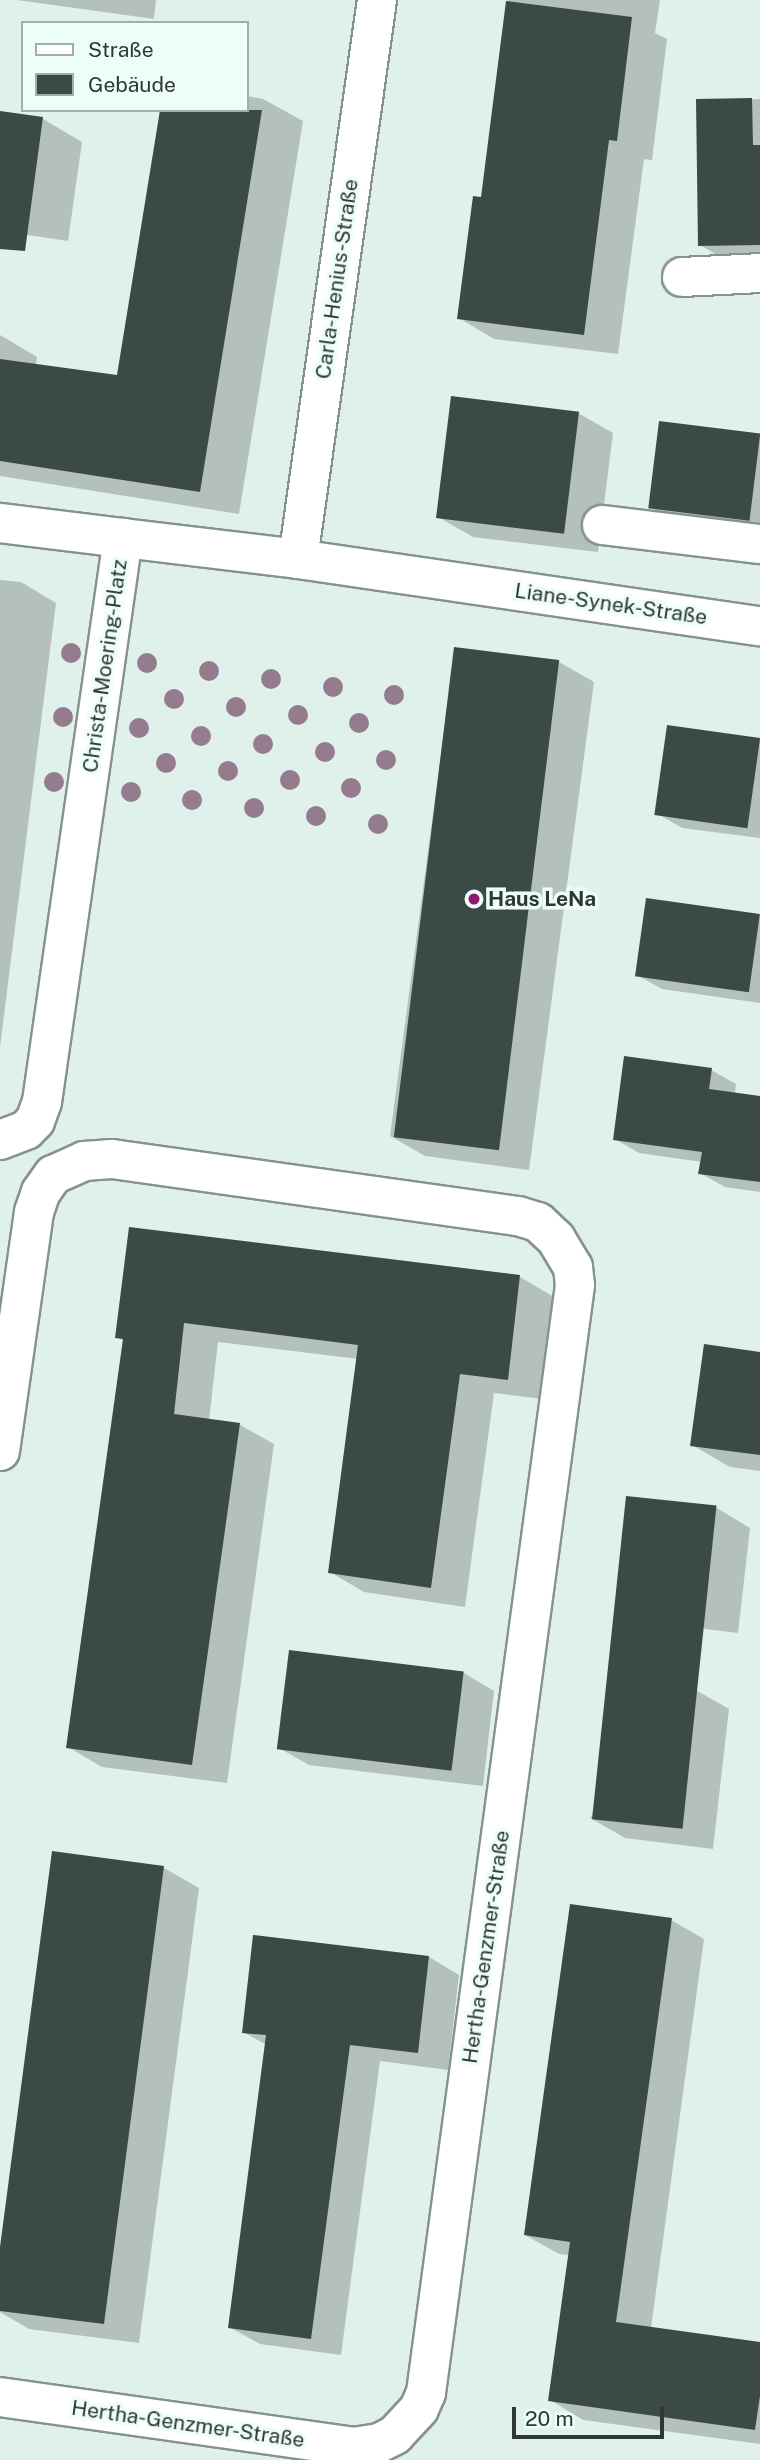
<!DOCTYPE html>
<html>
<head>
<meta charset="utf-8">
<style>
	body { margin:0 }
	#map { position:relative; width:760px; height:2460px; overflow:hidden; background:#e0f1ec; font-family:"Public Sans",sans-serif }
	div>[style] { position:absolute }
	.shadow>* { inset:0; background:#0003 }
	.building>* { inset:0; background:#3b4a46; transform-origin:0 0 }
	.roads { filter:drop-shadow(2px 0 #849390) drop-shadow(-2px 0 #849390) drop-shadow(0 2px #849390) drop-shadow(0 -2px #849390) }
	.minor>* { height:38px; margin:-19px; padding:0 19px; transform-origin:19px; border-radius:19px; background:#fff }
	.trees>* { width:20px; height:20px; margin:-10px; border-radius:50%; background:#947b8e }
	.dots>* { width:19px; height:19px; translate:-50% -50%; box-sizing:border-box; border:4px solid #edfefa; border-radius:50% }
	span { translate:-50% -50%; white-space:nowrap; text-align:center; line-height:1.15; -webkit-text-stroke:7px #edfefa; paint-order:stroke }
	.street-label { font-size:21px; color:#2f3634 }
	.poi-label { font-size:21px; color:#2f3634; font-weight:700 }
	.left { translate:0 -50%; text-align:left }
	.legend { position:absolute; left:21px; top:21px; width:228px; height:91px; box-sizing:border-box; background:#edfefa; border:2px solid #a1aeab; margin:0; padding:9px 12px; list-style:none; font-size:21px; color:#2f3634 }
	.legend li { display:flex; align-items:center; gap:14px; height:35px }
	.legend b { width:35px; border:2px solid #a1aeab }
	.scale { position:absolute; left:512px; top:2407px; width:152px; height:32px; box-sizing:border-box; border:4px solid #2f3634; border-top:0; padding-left:9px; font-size:21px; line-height:24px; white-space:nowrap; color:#2f3634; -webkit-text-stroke:5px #edfefa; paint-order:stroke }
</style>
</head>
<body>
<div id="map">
	<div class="shadow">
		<div style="clip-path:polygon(17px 0,156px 0,154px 19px)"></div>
		<div style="clip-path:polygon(508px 0,660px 0,655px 33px,667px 39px,652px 160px,644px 159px,618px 354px,494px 339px,459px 318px,483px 199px)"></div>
		<div style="clip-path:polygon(247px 96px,263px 99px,303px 121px,239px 514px,0 476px,0 335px,37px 357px,36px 365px,118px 377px,247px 110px)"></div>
		<div style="clip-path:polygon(760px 99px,760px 268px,739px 268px,700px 245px,697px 100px)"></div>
		<div style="clip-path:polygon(0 113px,43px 119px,82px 142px,68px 241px,0 231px)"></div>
		<div style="clip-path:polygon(578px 413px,613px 433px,598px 552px,473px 537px,438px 517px)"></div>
		<div style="clip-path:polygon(760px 435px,760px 534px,681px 524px,650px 507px)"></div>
		<div style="clip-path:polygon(0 580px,21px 582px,56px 603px,0 1047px)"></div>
		<div style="clip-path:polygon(455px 649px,559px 662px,594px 682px,529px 1170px,425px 1156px,390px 1136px)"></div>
		<div style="clip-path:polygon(760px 739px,760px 838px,682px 828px,658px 814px)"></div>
		<div style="clip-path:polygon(760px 916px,760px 1003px,662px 989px,637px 975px)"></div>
		<div style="clip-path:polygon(711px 1070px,736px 1084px,735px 1095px,760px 1098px,760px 1192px,725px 1187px,700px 1173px,702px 1162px,639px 1153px,615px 1139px)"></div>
		<div style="clip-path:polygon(131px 1229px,520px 1277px,554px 1297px,542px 1399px,494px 1393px,465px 1607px,364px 1592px,330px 1572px,358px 1359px,218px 1342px,209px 1420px,240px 1425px,274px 1444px,227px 1783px,102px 1767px,68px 1747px,124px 1341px,117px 1337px)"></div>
		<div style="clip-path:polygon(760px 1354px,760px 1471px,730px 1467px,692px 1445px)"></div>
		<div style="clip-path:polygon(715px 1507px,750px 1528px,738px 1633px,650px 1622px)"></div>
		<div style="clip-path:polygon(464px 1673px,494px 1691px,483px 1786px,309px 1765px,279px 1748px)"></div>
		<div style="clip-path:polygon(694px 1689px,729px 1709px,713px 1849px,625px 1838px,590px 1818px)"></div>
		<div style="clip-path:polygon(53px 1853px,164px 1868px,199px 1888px,139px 2343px,29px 2329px,0 2312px,0 2259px)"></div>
		<div style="clip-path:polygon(671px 1920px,704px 1939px,651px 2328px,760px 2344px,760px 2444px,583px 2420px,550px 2400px,570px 2255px,559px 2254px,525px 2235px)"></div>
		<div style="clip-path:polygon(429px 1957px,459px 1975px,448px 2070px,380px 2061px,341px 2355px,260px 2344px,229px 2327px,267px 2045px,243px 2032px)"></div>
	</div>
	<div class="building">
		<div style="clip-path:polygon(506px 1px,632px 17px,617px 141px,609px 140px,584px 335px,457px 319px,473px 196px,481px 197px)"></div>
		<div style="clip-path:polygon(752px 98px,753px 145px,760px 145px,760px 245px,698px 246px,696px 99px)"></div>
		<div style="clip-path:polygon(160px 110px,262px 110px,200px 492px,0 461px,0 359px,117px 375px)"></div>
		<div style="clip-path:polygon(0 111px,43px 117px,25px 251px,0 249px)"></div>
		<div style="left:451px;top:396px;width:129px;height:123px;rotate:7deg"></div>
		<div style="left:659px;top:421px;width:102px;height:88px;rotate:7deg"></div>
		<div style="left:454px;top:647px;width:106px;height:494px;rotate:7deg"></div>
		<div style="left:667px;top:725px;width:94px;height:91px;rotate:8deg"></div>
		<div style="left:646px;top:898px;width:115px;height:79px;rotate:8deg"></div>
		<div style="clip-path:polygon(624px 1056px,712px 1068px,709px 1089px,760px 1096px,760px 1182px,698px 1174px,702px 1152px,613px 1140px)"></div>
		<div style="clip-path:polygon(129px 1227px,520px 1275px,508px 1380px,460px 1374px,431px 1588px,328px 1573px,358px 1345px,184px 1323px,174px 1414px,240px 1423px,192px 1765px,66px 1748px,123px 1339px,115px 1338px)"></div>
		<div style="clip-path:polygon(704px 1344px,760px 1352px,760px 1455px,690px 1446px)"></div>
		<div style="left:626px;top:1496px;width:91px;height:325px;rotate:6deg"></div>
		<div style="left:289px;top:1650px;width:176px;height:100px;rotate:7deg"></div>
		<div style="clip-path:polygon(52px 1851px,164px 1866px,104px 2324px,0 2311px,0 2247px)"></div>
		<div style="clip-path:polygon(570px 1904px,672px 1918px,616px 2322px,760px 2342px,760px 2396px,755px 2430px,548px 2401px,570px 2242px,524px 2235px)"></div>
		<div style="clip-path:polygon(253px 1935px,429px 1956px,418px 2053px,350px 2045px,311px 2339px,228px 2328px,266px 2035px,242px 2033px)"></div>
	</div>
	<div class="roads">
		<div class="minor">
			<div style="left:682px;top:277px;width:78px;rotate:-2.9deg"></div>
			<div style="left:0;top:523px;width:124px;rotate:7deg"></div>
			<div style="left:602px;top:525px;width:159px;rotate:6.9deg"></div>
			<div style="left:298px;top:559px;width:565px;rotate:-81.96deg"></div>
			<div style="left:0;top:1140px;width:28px;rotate:-21deg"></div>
			<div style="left:26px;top:1130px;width:13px;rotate:-45deg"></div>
			<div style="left:35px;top:1121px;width:20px;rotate:-70deg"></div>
			<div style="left:42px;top:1102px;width:570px;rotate:-81.83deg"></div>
			<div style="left:123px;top:538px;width:176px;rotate:6.8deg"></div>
			<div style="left:298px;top:559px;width:467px;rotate:8.3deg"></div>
			<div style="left:0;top:1451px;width:241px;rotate:-81.9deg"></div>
			<div style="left:34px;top:1212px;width:21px;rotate:-71deg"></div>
			<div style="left:41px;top:1192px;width:21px;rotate:-55deg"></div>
			<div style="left:53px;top:1175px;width:34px;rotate:-24deg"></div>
			<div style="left:84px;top:1161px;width:28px;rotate:-4deg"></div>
			<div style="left:112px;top:1159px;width:410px;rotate:8deg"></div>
			<div style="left:518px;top:1216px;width:21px;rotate:17deg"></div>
			<div style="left:538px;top:1222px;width:25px;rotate:43deg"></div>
			<div style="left:556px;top:1239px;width:33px;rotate:59deg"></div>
			<div style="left:573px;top:1267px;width:18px;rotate:84deg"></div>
			<div style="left:575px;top:1285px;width:1118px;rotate:97.66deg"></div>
			<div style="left:426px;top:2393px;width:17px;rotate:114deg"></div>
			<div style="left:419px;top:2409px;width:35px;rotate:133deg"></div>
			<div style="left:395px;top:2435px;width:18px;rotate:153deg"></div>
			<div style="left:379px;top:2443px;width:24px;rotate:171deg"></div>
			<div style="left:355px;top:2447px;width:359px;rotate:-172deg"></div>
		</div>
	</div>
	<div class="trees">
		<div style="left:71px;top:653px"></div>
		<div style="left:147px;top:663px"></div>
		<div style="left:209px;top:671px"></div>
		<div style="left:271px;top:679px"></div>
		<div style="left:333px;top:687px"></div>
		<div style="left:394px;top:695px"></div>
		<div style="left:174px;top:699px"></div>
		<div style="left:236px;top:707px"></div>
		<div style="left:298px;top:715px"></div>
		<div style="left:63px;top:717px"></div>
		<div style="left:359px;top:723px"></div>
		<div style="left:139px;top:728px"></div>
		<div style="left:201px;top:736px"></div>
		<div style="left:263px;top:744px"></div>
		<div style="left:325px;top:752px"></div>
		<div style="left:386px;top:760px"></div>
		<div style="left:166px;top:763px"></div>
		<div style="left:228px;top:771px"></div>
		<div style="left:290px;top:780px"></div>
		<div style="left:54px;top:782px"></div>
		<div style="left:351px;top:788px"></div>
		<div style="left:131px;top:792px"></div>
		<div style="left:192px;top:800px"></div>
		<div style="left:254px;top:808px"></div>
		<div style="left:316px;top:816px"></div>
		<div style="left:378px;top:824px"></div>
	</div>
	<div class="dots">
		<div style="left:474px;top:899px;background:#931671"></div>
	</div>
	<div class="street-label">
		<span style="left:337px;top:279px;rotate:-82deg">Carla-Henius-Straße</span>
		<span style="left:611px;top:604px;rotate:8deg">Liane-Synek-Straße</span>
		<span style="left:105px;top:666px;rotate:-82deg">Christa-Moering-Platz</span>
		<span style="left:486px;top:1947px;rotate:-82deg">Hertha-Genzmer-Straße</span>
		<span style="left:188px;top:2424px;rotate:8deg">Hertha-Genzmer-Straße</span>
	</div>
	<div class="poi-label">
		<span class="left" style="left:488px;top:899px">Haus LeNa</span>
	</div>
	<ul class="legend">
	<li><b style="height:9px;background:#fff"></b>Straße</li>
	<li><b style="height:19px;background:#3b4a46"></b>Gebäude</li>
	</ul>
	<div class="scale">20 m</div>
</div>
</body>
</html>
